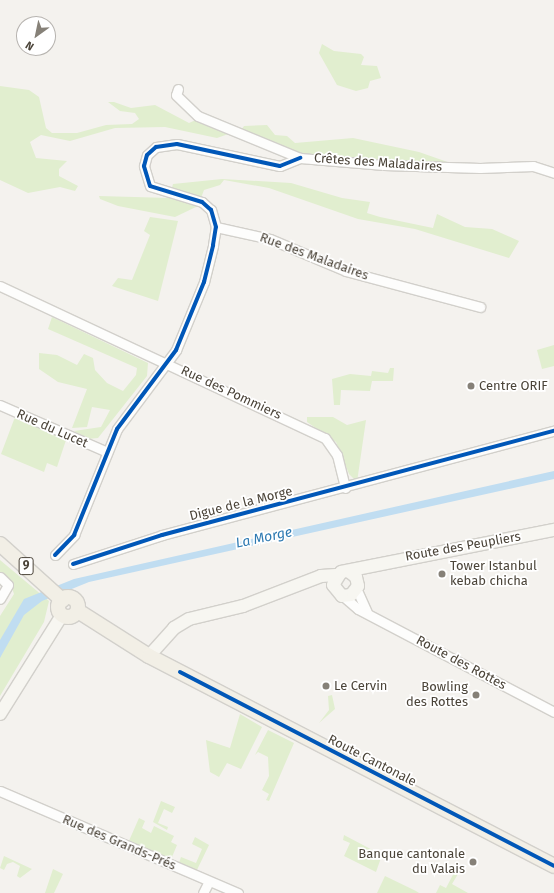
<!DOCTYPE html>
<html>
<head>
<meta charset="utf-8">
<style>
	body { margin:0 }
	#map { position:relative; width:554px; height:893px; overflow:hidden; background:#f4f2ee; font-family:"Fira Sans",sans-serif }
	div>[style] { position:absolute }
	.green>* { inset:0; background:#e1eecf }
	.water>* { inset:0; background:#c0ddf1 }
	.roads { filter:drop-shadow(1px 0 #d2d0cb) drop-shadow(-1px 0 #d2d0cb) drop-shadow(0 1px #d2d0cb) drop-shadow(0 -1px #d2d0cb) }
	.street>* { height:9px; margin:-4.5px; padding:0 4.5px; transform-origin:4.5px; border-radius:4.5px; background:#fdfdfc }
	.secondary>* { height:12px; margin:-6px; padding:0 6px; transform-origin:6px; border-radius:6px; background:#f7f6f1 }
	.primary>* { height:14px; margin:-7px; padding:0 7px; transform-origin:7px; border-radius:7px; background:#f2efe6 }
	.primary>.ring { margin:-7px; padding:0; box-sizing:content-box; background:none; border:14px solid #f2efe6; border-radius:50% }
	.cycleway>* { height:4px; margin:-2px; padding:0 2px; transform-origin:2px; border-radius:2px; background:#0057b8 }
	.dots>* { width:11px; height:11px; translate:-50% -50%; box-sizing:border-box; border:2px solid #fff; border-radius:50% }
	span { translate:-50% -50%; white-space:nowrap; text-align:center; line-height:1.15; -webkit-text-stroke:3.5px #fff; paint-order:stroke }
	.shield-label span { padding:1px 3px; background:#fff; border:1px solid; border-radius:3px; -webkit-text-stroke-width:0 }
	.shield-label { font-size:12px; color:#4b4439; font-weight:700 }
	.street-label { font-size:13px; color:#4b4439 }
	.poi-label { font-size:13px; color:#4b4439 }
	.left { translate:0 -50%; text-align:left }
	.right { translate:-100% -50%; text-align:right }
	.water-label { font-size:14px; color:#2e7ab2; font-style:italic }
	.north { position:absolute; left:16px; top:16px; width:40px; height:40px; box-sizing:border-box; background:#fff; border:1px solid #b7b4b0; border-radius:50%; rotate:213deg; font-size:11px; font-weight:700; line-height:16px; text-align:center; color:#4b4439 }
	.north::after { content:''; display:block; margin:auto; width:14px; height:18px; background:#868178; clip-path:polygon(50% 0,100% 100%,50% 72%,0 100%) }
</style>
</head>
<body>
<div id="map">
	<div class="green">
		<div style="clip-path:polygon(322px 44px,334px 51px,361px 54px,364px 57px,361px 65px,377px 66px,381px 78px,370px 81px,368px 88px,356px 91px,337px 85px,319px 53px)"></div>
		<div style="clip-path:polygon(0 86px,29px 90px,39px 97px,46px 128px,52px 133px,77px 133px,106px 125px,132px 124px,139px 119px,135px 113px,120px 111px,108px 102px,114px 102px,131px 108px,155px 105px,189px 123px,198px 119px,234px 132px,217px 138px,165px 127px,115px 128px,70px 141px,41px 135px,30px 142px,36px 158px,67px 161px,59px 169px,59px 176px,78px 186px,75px 191px,60px 187px,28px 193px,0 180px)"></div>
		<div style="clip-path:polygon(267px 125px,275px 135px,287px 136px,295px 143px,353px 138px,419px 152px,459px 166px,302px 156px,240px 132px,244px 126px)"></div>
		<div style="clip-path:polygon(222px 179px,291px 183px,342px 198px,370px 202px,367px 213px,380px 217px,433px 228px,437px 214px,465px 227px,492px 229px,519px 241px,509px 258px,415px 229px,358px 219px,269px 188px,224px 180px,220px 185px,204px 190px,201px 198px,171px 191px,173px 184px)"></div>
		<div style="clip-path:polygon(99px 196px,170px 198px,198px 206px,175px 217px,118px 206px,100px 199px)"></div>
		<div style="clip-path:polygon(150px 217px,178px 221px,158px 301px,112px 286px,118px 278px,132px 280px,150px 235px,144px 231px)"></div>
		<div style="clip-path:polygon(52px 317px,148px 363px,147px 376px,98px 438px,87px 439px,74px 431px,101px 427px,110px 410px,92px 407px,87px 427px,72px 428px,87px 389px,58px 382px,39px 369px,39px 353px,57px 355px,77px 365px,84px 354px,93px 358px,95px 370px,107px 383px,123px 391px,136px 375px,137px 368px,48px 329px)"></div>
		<div style="clip-path:polygon(554px 345px,554px 366px,542px 369px,537px 350px)"></div>
		<div style="clip-path:polygon(390px 368px,394px 368px,393px 381px,372px 381px,370px 391px,341px 390px,340px 405px,334px 405px,332px 379px,350px 374px,371px 376px,372px 371px,388px 373px)"></div>
		<div style="clip-path:polygon(15px 417px,66px 440px,57px 467px,47px 463px,44px 472px,1px 454px)"></div>
		<div style="clip-path:polygon(307px 417px,333px 417px,347px 425px,366px 420px,357px 482px,349px 474px,336px 442px,307px 422px)"></div>
		<div style="clip-path:polygon(0 560px,49px 601px,44px 622px,0 696px,0 616px,14px 594px,9px 579px,0 574px)"></div>
		<div style="clip-path:polygon(332px 695px,335px 709px,319px 723px,329px 710px,328px 696px)"></div>
		<div style="clip-path:polygon(240px 714px,262px 727px,241px 769px,227px 763px,219px 777px,210px 772px,206px 740px,230px 748px)"></div>
		<div style="clip-path:polygon(268px 730px,294px 743px,269px 801px,266px 800px,269px 794px,262px 790px,269px 776px,268px 757px,258px 752px,255px 755px)"></div>
		<div style="clip-path:polygon(161px 801px,175px 807px,172px 813px,164px 809px,158px 823px,168px 827px,167px 830px,153px 822px)"></div>
		<div style="clip-path:polygon(139px 818px,145px 821px,142px 828px,151px 833px,154px 826px,174px 836px,171px 842px,177px 845px,172px 857px,167px 859px,128px 843px)"></div>
		<div style="clip-path:polygon(344px 835px,382px 855px,376px 872px,344px 856px,350px 843px,343px 840px)"></div>
		<div style="clip-path:polygon(195px 837px,209px 845px,196px 872px,179px 863px,181px 857px,196px 863px,202px 849px,192px 844px)"></div>
		<div style="clip-path:polygon(4px 856px,32px 869px,20px 878px,17px 876px,20px 866px,13px 862px,7px 864px,4px 870px,0 868px)"></div>
		<div style="clip-path:polygon(53px 869px,63px 874px,54px 893px,45px 893px)"></div>
		<div style="clip-path:polygon(456px 869px,458px 874px,452px 884px,468px 893px,436px 893px,440px 885px,446px 888px)"></div>
		<div style="clip-path:polygon(385px 876px,416px 891px,419px 893px,377px 893px)"></div>
	</div>
	<div class="water">
		<div style="clip-path:polygon(554px 471px,554px 479px,89px 582px,42px 601px,24px 615px,0 658px,0 640px,24px 599px,74px 579px)"></div>
	</div>
	<div class="roads">
		<div class="street">
			<div style="left:178px;top:89px;width:6px;rotate:108deg"></div>
			<div style="left:176px;top:95px;width:30px;rotate:44deg"></div>
			<div style="left:198px;top:116px;width:110px;rotate:22.4deg"></div>
			<div style="left:300px;top:158px;width:84px;rotate:4.8deg"></div>
			<div style="left:384px;top:165px;width:96px;rotate:1.8deg"></div>
			<div style="left:480px;top:168px;width:53px;rotate:-2.2deg"></div>
			<div style="left:533px;top:166px;width:22px;rotate:18deg"></div>
			<div style="left:216px;top:227px;width:55px;rotate:12.5deg"></div>
			<div style="left:270px;top:239px;width:82px;rotate:22.8deg"></div>
			<div style="left:346px;top:271px;width:139px;rotate:15deg"></div>
			<div style="left:0;top:286px;width:359px;rotate:25.1deg"></div>
			<div style="left:325px;top:438px;width:21px;rotate:55deg"></div>
			<div style="left:337px;top:455px;width:34px;rotate:76deg"></div>
			<div style="left:0;top:405px;width:115px;rotate:23.7deg"></div>
			<div style="left:55px;top:555px;width:28px;rotate:-46deg"></div>
			<div style="left:74px;top:535px;width:114px;rotate:-67.9deg"></div>
			<div style="left:117px;top:429px;width:99px;rotate:-53.2deg"></div>
			<div style="left:176px;top:350px;width:74px;rotate:-67.6deg"></div>
			<div style="left:204px;top:282px;width:38px;rotate:-76deg"></div>
			<div style="left:213px;top:245px;width:18px;rotate:-81deg"></div>
			<div style="left:216px;top:227px;width:18px;rotate:-106deg"></div>
			<div style="left:211px;top:210px;width:12px;rotate:-138deg"></div>
			<div style="left:202px;top:202px;width:54px;rotate:-162.9deg"></div>
			<div style="left:150px;top:186px;width:21px;rotate:-107deg"></div>
			<div style="left:144px;top:166px;width:11px;rotate:-75deg"></div>
			<div style="left:147px;top:155px;width:12px;rotate:-42deg"></div>
			<div style="left:156px;top:147px;width:21px;rotate:-8deg"></div>
			<div style="left:177px;top:144px;width:105px;rotate:12.1deg"></div>
			<div style="left:280px;top:166px;width:22px;rotate:-22deg"></div>
			<div style="left:73px;top:564px;width:94px;rotate:-18deg"></div>
			<div style="left:162px;top:535px;width:406px;rotate:-14.9deg"></div>
			<div style="left:0;top:577px;width:11px;rotate:45deg"></div>
			<div style="left:8px;top:585px;width:16px;rotate:120deg"></div>
			<div style="left:357px;top:590px;width:24px;rotate:66deg"></div>
			<div style="left:343px;top:596px;width:20px;rotate:41deg"></div>
			<div style="left:358px;top:609px;width:221px;rotate:27.7deg"></div>
			<div style="left:0;top:791px;width:259px;rotate:23.2deg"></div>
			<div style="left:203px;top:893px;width:13px;rotate:-63deg"></div>
		</div>
		<div class="secondary">
			<div style="left:348px;top:571px;width:10px;rotate:37deg"></div>
			<div style="left:356px;top:577px;width:9px;rotate:77deg"></div>
			<div style="left:358px;top:586px;width:11px;rotate:128deg"></div>
			<div style="left:351px;top:595px;width:9px;rotate:174deg"></div>
			<div style="left:342px;top:596px;width:14px;rotate:-129deg"></div>
			<div style="left:333px;top:585px;width:15px;rotate:-58deg"></div>
			<div style="left:341px;top:572px;width:217px;rotate:-11.2deg"></div>
			<div style="left:149px;top:656px;width:38px;rotate:-48deg"></div>
			<div style="left:174px;top:628px;width:17px;rotate:-31deg"></div>
			<div style="left:189px;top:619px;width:56px;rotate:-13.5deg"></div>
			<div style="left:243px;top:606px;width:84px;rotate:-21deg"></div>
			<div style="left:321px;top:576px;width:15px;rotate:-4deg"></div>
			<div style="left:0;top:714px;width:117px;rotate:-57.9deg"></div>
		</div>
		<div class="primary">
			<div style="left:0;top:544px;width:84px;rotate:42.1deg"></div>
			<div class="ring" style="left:58px;top:597px;width:6px;height:6px"></div>
			<div style="left:78px;top:611px;width:84px;rotate:32.4deg"></div>
			<div style="left:149px;top:656px;width:456px;rotate:27.4deg"></div>
		</div>
	</div>
	<div class="cycleway">
		<div style="left:55px;top:555px;width:28px;rotate:-46deg"></div>
		<div style="left:74px;top:535px;width:114px;rotate:-67.9deg"></div>
		<div style="left:117px;top:429px;width:99px;rotate:-53.2deg"></div>
		<div style="left:176px;top:350px;width:74px;rotate:-67.6deg"></div>
		<div style="left:204px;top:282px;width:38px;rotate:-76deg"></div>
		<div style="left:213px;top:245px;width:18px;rotate:-81deg"></div>
		<div style="left:216px;top:227px;width:18px;rotate:-106deg"></div>
		<div style="left:211px;top:210px;width:12px;rotate:-138deg"></div>
		<div style="left:202px;top:202px;width:54px;rotate:-162.9deg"></div>
		<div style="left:150px;top:186px;width:21px;rotate:-107deg"></div>
		<div style="left:144px;top:166px;width:11px;rotate:-75deg"></div>
		<div style="left:147px;top:155px;width:12px;rotate:-42deg"></div>
		<div style="left:156px;top:147px;width:21px;rotate:-8deg"></div>
		<div style="left:177px;top:144px;width:105px;rotate:12.1deg"></div>
		<div style="left:280px;top:166px;width:22px;rotate:-22deg"></div>
		<div style="left:73px;top:564px;width:94px;rotate:-18deg"></div>
		<div style="left:162px;top:535px;width:406px;rotate:-14.9deg"></div>
		<div style="left:180px;top:672px;width:421px;rotate:27.4deg"></div>
	</div>
	<div class="dots">
		<div style="left:471px;top:386px;background:#868178"></div>
		<div style="left:442px;top:574px;background:#868178"></div>
		<div style="left:326px;top:686px;background:#868178"></div>
		<div style="left:476px;top:695px;background:#868178"></div>
		<div style="left:473px;top:862px;background:#868178"></div>
	</div>
	<div class="shield-label">
		<span style="left:26px;top:566px">9</span>
	</div>
	<div class="street-label">
		<span style="left:378px;top:163px;rotate:4deg">Crêtes des Maladaires</span>
		<span style="left:314px;top:257px;rotate:20deg">Rue des Maladaires</span>
		<span style="left:231px;top:393px;rotate:25deg">Rue des Pommiers</span>
		<span style="left:52px;top:429px;rotate:24deg">Rue du Lucet</span>
		<span style="left:241px;top:504px;rotate:-14deg">Digue de la Morge</span>
		<span style="left:463px;top:547px;rotate:-10deg">Route des Peupliers</span>
		<span style="left:461px;top:663px;rotate:28deg">Route des Rottes</span>
		<span style="left:372px;top:761px;rotate:27deg">Route Cantonale</span>
		<span style="left:119px;top:843px;rotate:23deg">Rue des Grands-Prés</span>
	</div>
	<div class="poi-label">
		<span class="left" style="left:479px;top:386px">Centre ORIF</span>
		<span class="left" style="left:450px;top:574px">Tower Istanbul<br>kebab chicha</span>
		<span class="left" style="left:334px;top:686px">Le Cervin</span>
		<span class="right" style="left:468px;top:695px">Bowling<br>des Rottes</span>
		<span class="right" style="left:465px;top:862px">Banque cantonale<br>du Valais</span>
	</div>
	<div class="water-label">
		<span style="left:264px;top:538px;rotate:-12deg">La Morge</span>
	</div>
	<div class="north">N</div>
</div>
</body>
</html>
